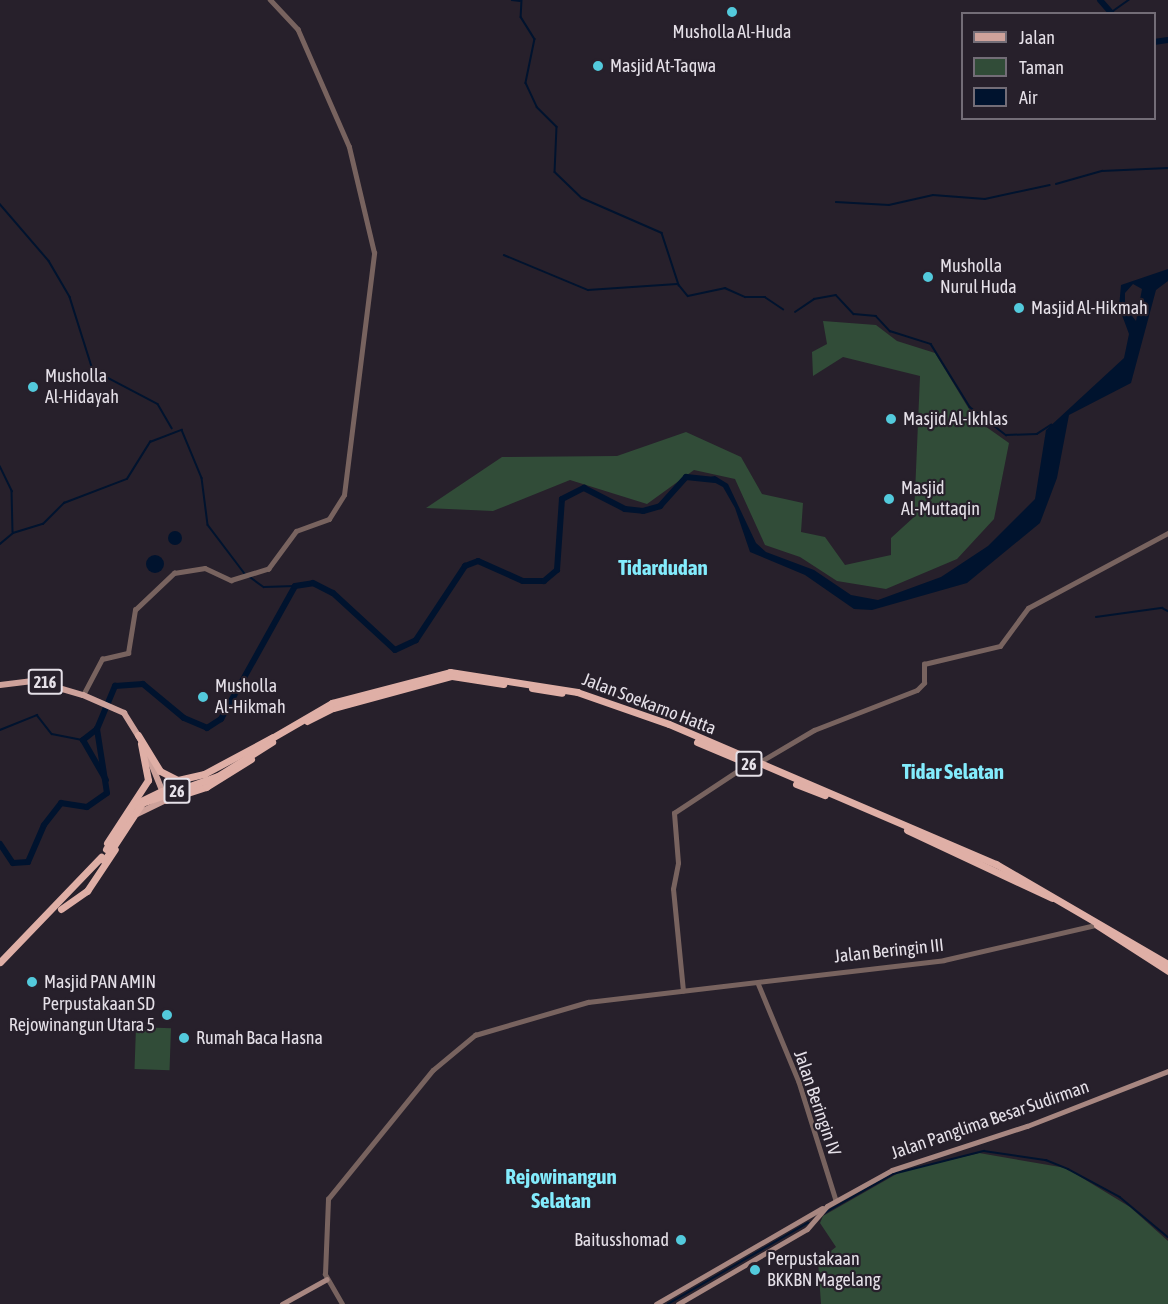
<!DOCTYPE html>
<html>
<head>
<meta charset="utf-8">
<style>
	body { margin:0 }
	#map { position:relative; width:1168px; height:1304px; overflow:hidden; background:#27202b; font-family:"Asap Condensed",sans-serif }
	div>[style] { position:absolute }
	.green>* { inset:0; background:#314c38; transform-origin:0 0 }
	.water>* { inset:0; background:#00132e }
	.round { border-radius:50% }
	.stream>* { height:1.5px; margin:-0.75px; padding:0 0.75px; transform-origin:0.75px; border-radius:0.75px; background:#00132e }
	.river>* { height:6px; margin:-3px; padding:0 3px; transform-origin:3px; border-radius:3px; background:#00132e }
	.tertiary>* { height:4.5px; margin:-2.25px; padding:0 2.25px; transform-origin:2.25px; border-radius:2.25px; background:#78635f }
	.secondary>* { height:5px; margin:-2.5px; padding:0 2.5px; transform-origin:2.5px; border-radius:2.5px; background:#a88781 }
	.primary>* { height:6px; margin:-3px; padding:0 3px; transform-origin:3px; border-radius:3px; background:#cea29b }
	.trunk>* { height:7px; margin:-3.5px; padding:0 3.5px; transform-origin:3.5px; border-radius:3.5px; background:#dfafa6 }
	.trunk-bridge>* { height:7px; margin:-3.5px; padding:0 3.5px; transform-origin:3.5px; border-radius:3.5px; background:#dfafa6 }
	.dots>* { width:16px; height:16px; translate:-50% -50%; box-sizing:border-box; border:3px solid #27202b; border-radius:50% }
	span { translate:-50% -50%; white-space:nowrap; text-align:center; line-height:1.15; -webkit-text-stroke:4.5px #27202b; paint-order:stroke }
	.shield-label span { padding:2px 4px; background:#27202b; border:2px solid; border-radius:4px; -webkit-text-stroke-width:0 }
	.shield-label { font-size:16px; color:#e5e0e8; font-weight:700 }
	.poi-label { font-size:18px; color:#e5e0e8 }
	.left { translate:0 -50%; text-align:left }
	.right { translate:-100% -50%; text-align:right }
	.street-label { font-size:18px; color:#e5e0e8 }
	.quarter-label { font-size:21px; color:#83ecfd; font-weight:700 }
	.legend { position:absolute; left:961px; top:12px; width:195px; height:108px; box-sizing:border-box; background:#27202b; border:2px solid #736d77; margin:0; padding:8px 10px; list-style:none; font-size:18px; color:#e5e0e8 }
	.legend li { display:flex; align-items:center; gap:12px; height:30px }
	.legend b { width:30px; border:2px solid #736d77 }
</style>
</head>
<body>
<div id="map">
	<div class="green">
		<div style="clip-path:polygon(823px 321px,876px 325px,897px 341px,935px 353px,975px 419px,1009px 443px,994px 519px,957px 559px,886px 589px,837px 581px,800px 557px,765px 545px,735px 479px,694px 470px,647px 504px,570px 480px,493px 511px,426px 508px,502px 457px,617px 456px,686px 432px,741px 457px,762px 494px,803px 503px,801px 532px,825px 537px,845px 565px,891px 555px,891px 538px,914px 517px,920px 376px,843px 357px,813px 376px,812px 352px,827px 344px)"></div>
		<div style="left:136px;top:1027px;width:35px;height:42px;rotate:2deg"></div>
		<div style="clip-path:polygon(979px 1153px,1066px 1168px,1130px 1207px,1168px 1241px,1168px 1304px,821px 1304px,818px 1261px,836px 1247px,820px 1223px,823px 1216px,900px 1172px)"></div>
	</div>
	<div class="water">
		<div style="clip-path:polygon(evenodd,1168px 269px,1168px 281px,1156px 290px,1131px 383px,1069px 415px,1057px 478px,1040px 523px,967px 583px,872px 610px,854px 609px,805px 575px,750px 552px,735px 508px,723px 487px,706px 478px,715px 476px,728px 484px,756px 543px,766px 552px,814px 570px,851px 595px,878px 600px,941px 577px,988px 546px,1035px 499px,1046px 430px,1124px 358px,1129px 334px,1119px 307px,1121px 285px,1168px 269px,1133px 284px,1142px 289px,1136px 321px,1125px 307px,1125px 293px,1133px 284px)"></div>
		<div class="round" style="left:168px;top:531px;width:14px;height:14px"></div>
		<div class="round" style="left:146px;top:555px;width:18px;height:18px"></div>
	</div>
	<div class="stream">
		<div style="left:512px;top:0;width:8px;rotate:7deg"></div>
		<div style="left:522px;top:0;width:17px;rotate:93deg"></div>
		<div style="left:521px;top:17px;width:26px;rotate:58deg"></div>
		<div style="left:535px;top:39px;width:45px;rotate:101.6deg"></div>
		<div style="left:526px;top:83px;width:26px;rotate:65deg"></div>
		<div style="left:537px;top:107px;width:28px;rotate:45deg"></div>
		<div style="left:557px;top:127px;width:45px;rotate:92.5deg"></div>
		<div style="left:555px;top:172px;width:37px;rotate:44deg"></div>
		<div style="left:582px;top:198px;width:87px;rotate:23.6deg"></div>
		<div style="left:662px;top:233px;width:55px;rotate:71.9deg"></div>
		<div style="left:679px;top:285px;width:14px;rotate:51deg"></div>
		<div style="left:688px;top:296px;width:38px;rotate:-12deg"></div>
		<div style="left:725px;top:288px;width:22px;rotate:24deg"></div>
		<div style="left:745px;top:297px;width:20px"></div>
		<div style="left:765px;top:297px;width:22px;rotate:34deg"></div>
		<div style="left:1113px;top:11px;width:19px;rotate:-35deg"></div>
		<div style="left:1056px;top:184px;width:48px;rotate:-15.8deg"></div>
		<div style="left:1102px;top:171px;width:66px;rotate:-2.6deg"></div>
		<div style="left:836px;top:202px;width:53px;rotate:3.2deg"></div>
		<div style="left:889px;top:205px;width:45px;rotate:-12.8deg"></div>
		<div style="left:933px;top:195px;width:52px;rotate:4.4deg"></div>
		<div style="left:985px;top:199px;width:66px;rotate:-12.2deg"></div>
		<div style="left:0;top:204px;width:75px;rotate:49.3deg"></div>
		<div style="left:49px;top:261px;width:42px;rotate:59.7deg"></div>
		<div style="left:70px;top:297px;width:77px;rotate:72.5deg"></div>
		<div style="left:93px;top:370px;width:73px;rotate:27.6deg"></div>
		<div style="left:158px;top:404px;width:28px;rotate:60deg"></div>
		<div style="left:504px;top:255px;width:91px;rotate:22.6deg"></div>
		<div style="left:588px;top:290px;width:89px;rotate:-3.9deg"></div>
		<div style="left:795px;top:312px;width:23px;rotate:-34deg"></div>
		<div style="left:814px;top:299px;width:22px;rotate:-10deg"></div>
		<div style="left:836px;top:295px;width:26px;rotate:47deg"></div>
		<div style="left:854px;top:314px;width:22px;rotate:5deg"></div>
		<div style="left:876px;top:316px;width:21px;rotate:47deg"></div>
		<div style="left:890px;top:331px;width:43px;rotate:17.6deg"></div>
		<div style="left:931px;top:344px;width:74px;rotate:58.2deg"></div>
		<div style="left:970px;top:407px;width:46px;rotate:37.9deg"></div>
		<div style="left:1006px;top:435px;width:31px;rotate:-2deg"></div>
		<div style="left:1037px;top:434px;width:17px;rotate:-33deg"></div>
		<div style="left:0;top:466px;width:28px;rotate:64deg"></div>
		<div style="left:12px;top:491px;width:41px;rotate:88.6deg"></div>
		<div style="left:0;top:544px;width:17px;rotate:-40deg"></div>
		<div style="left:13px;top:533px;width:31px;rotate:-17deg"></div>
		<div style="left:43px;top:524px;width:30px;rotate:-45deg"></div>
		<div style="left:64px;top:503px;width:67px;rotate:-20.9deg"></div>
		<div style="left:127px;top:479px;width:44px;rotate:-58.1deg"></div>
		<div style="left:150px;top:442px;width:34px;rotate:-21deg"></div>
		<div style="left:182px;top:430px;width:52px;rotate:67.4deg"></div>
		<div style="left:202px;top:478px;width:47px;rotate:82.7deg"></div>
		<div style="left:208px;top:525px;width:63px;rotate:52.8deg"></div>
		<div style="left:250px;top:577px;width:17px;rotate:36deg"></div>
		<div style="left:264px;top:587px;width:31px;rotate:-2deg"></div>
		<div style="left:1096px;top:617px;width:67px;rotate:-7.8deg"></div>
		<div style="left:1162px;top:608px;width:7px;rotate:27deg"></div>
		<div style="left:0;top:730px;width:40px;rotate:-22deg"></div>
		<div style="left:37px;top:715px;width:24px;rotate:52deg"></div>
		<div style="left:52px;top:734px;width:32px;rotate:11deg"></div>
		<div style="left:823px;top:1214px;width:81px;rotate:-29.7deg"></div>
		<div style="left:893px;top:1174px;width:94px;rotate:-14.2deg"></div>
		<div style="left:984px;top:1151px;width:63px;rotate:8.3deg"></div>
		<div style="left:1046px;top:1160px;width:24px;rotate:22deg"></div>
		<div style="left:1068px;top:1169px;width:59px;rotate:28.3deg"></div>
		<div style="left:1120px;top:1197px;width:62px;rotate:39.8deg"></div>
		<div style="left:668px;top:1304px;width:162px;rotate:-30.1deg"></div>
	</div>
	<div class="river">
		<div style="left:1100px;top:0;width:18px;rotate:49deg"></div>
		<div style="left:1154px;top:42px;width:14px;rotate:-8deg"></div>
		<div style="left:97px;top:729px;width:18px;rotate:142deg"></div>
		<div style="left:83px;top:740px;width:46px;rotate:60.1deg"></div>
		<div style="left:0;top:844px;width:23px;rotate:56deg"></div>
		<div style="left:13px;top:863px;width:15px;rotate:-4deg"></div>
		<div style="left:28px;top:862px;width:40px;rotate:-66.6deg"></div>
		<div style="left:44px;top:825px;width:28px;rotate:-52deg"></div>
		<div style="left:61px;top:803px;width:26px;rotate:9deg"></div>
		<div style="left:87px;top:807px;width:24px;rotate:-35deg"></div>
		<div style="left:107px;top:793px;width:65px;rotate:-98.9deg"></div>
		<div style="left:97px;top:729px;width:47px;rotate:-67.3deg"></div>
		<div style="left:115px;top:686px;width:28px;rotate:-4deg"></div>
		<div style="left:143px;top:684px;width:53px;rotate:39.7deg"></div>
		<div style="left:184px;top:718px;width:25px;rotate:23deg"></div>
		<div style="left:207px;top:728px;width:17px;rotate:-33deg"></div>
		<div style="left:221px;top:719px;width:152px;rotate:-60.9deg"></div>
		<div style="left:295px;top:586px;width:18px;rotate:-9deg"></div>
		<div style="left:313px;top:583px;width:22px;rotate:27deg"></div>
		<div style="left:333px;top:593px;width:84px;rotate:42.6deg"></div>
		<div style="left:395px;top:650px;width:23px;rotate:-25deg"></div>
		<div style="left:416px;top:640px;width:89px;rotate:-56.5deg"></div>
		<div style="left:465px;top:566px;width:14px;rotate:-21deg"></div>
		<div style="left:478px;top:561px;width:49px;rotate:24deg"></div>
		<div style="left:523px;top:581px;width:21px"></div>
		<div style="left:544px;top:581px;width:17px;rotate:-40deg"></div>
		<div style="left:557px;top:570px;width:71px;rotate:-86deg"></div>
		<div style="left:562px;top:499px;width:25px;rotate:-27deg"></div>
		<div style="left:584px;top:488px;width:46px;rotate:27.1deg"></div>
		<div style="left:625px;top:509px;width:18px;rotate:6deg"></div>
		<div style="left:643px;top:511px;width:18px;rotate:-16deg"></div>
		<div style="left:660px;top:506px;width:39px;rotate:-48deg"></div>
		<div style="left:686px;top:477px;width:29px;rotate:6deg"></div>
	</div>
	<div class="tertiary">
		<div style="left:83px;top:695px;width:41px;rotate:-62.2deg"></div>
		<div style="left:102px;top:659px;width:27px;rotate:-13deg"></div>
		<div style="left:128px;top:653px;width:44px;rotate:-80.8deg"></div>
		<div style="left:135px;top:610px;width:54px;rotate:-43.5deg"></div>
		<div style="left:174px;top:573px;width:31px;rotate:-9deg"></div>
		<div style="left:205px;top:568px;width:29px;rotate:25deg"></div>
		<div style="left:231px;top:580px;width:39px;rotate:-17deg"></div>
		<div style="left:268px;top:569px;width:47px;rotate:-53.6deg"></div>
		<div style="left:296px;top:531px;width:35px;rotate:-20deg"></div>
		<div style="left:329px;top:519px;width:28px;rotate:-58deg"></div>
		<div style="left:344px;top:495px;width:244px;rotate:-82.9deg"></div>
		<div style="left:374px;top:253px;width:109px;rotate:-103.3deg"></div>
		<div style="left:349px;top:147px;width:128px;rotate:-113.6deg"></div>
		<div style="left:298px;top:30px;width:41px;rotate:-133deg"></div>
		<div style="left:758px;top:763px;width:65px;rotate:-30.5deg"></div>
		<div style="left:814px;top:730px;width:110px;rotate:-21.2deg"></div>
		<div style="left:917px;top:690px;width:10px;rotate:-45deg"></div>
		<div style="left:924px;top:683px;width:19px;rotate:-90deg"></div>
		<div style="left:924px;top:664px;width:78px;rotate:-13.3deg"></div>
		<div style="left:1000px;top:646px;width:47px;rotate:-53.6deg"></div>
		<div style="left:1028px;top:608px;width:159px;rotate:-28.2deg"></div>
		<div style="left:758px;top:983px;width:107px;rotate:67.5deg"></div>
		<div style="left:799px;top:1082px;width:124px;rotate:72.6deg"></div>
		<div style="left:683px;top:991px;width:102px;rotate:-95.6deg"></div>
		<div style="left:673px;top:889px;width:26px;rotate:-79deg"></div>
		<div style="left:678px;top:863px;width:50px;rotate:-94.6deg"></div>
		<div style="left:674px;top:813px;width:89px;rotate:-33.5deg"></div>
		<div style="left:342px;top:1304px;width:34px;rotate:-120deg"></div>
		<div style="left:325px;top:1274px;width:75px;rotate:-87.7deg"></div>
		<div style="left:328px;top:1199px;width:166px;rotate:-50.9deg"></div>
		<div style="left:433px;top:1070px;width:55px;rotate:-39.8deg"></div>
		<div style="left:475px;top:1035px;width:118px;rotate:-16.3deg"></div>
		<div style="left:588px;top:1002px;width:358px;rotate:-6.7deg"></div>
		<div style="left:944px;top:960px;width:156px;rotate:-13deg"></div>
	</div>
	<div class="secondary">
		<div style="left:282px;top:1304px;width:51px;rotate:-29.1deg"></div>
		<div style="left:656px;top:1304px;width:192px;rotate:-30deg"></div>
		<div style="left:678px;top:1304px;width:149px;rotate:-30.2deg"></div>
		<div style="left:807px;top:1229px;width:30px;rotate:-49deg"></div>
		<div style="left:827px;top:1206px;width:74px;rotate:-29deg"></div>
		<div style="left:892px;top:1170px;width:142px;rotate:-18.1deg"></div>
		<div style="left:1027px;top:1126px;width:151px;rotate:-21.3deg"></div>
	</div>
	<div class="primary">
		<div style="left:0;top:685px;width:35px;rotate:-7deg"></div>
		<div style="left:35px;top:681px;width:50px;rotate:16.3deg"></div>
		<div style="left:83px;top:695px;width:45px;rotate:23.7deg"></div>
		<div style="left:124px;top:713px;width:31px;rotate:58deg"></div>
		<div style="left:137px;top:814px;width:32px;rotate:-26deg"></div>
		<div style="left:166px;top:800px;width:48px;rotate:-112.2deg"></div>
	</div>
	<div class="trunk">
		<div style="left:532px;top:688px;width:30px;rotate:9deg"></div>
		<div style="left:307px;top:721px;width:29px;rotate:-27deg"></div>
		<div style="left:333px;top:708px;width:123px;rotate:-15.1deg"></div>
		<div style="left:452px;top:676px;width:52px;rotate:8.9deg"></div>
		<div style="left:138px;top:735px;width:42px;rotate:58.6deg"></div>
		<div style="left:160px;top:771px;width:20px;rotate:27deg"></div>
		<div style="left:178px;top:780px;width:27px;rotate:-13deg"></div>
		<div style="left:204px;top:774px;width:78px;rotate:-28.2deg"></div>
		<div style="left:270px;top:739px;width:72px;rotate:-30.1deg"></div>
		<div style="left:332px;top:703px;width:122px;rotate:-14.7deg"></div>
		<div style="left:450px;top:672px;width:129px;rotate:8.9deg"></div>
		<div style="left:577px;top:692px;width:97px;rotate:19.2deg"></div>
		<div style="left:669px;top:724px;width:356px;rotate:23.2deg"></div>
		<div style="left:996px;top:864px;width:199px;rotate:30.2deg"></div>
		<div style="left:697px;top:742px;width:54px;rotate:22.8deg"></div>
		<div style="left:796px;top:784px;width:31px;rotate:21deg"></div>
		<div style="left:166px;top:800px;width:42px;rotate:-18deg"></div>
		<div style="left:206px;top:787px;width:53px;rotate:-31.9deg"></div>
		<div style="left:907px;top:830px;width:160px;rotate:25.1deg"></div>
		<div style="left:107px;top:843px;width:75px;rotate:-56.9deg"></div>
		<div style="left:148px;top:780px;width:37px;rotate:-101deg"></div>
		<div style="left:61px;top:909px;width:32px;rotate:-35deg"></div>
		<div style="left:87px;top:891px;width:50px;rotate:-56.3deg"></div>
		<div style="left:1097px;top:925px;width:85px;rotate:32.9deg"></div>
		<div style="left:0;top:962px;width:146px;rotate:-46.1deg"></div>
	</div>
	<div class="trunk-bridge">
		<div style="left:106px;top:849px;width:52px;rotate:-58.5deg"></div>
		<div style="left:133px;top:805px;width:32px;rotate:-26deg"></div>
		<div style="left:104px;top:861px;width:69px;rotate:-56.8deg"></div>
		<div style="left:142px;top:803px;width:81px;rotate:-19.6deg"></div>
		<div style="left:218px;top:776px;width:64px;rotate:-32.2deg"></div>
	</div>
	<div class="dots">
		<div style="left:732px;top:12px;background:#53cadc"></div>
		<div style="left:598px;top:66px;background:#53cadc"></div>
		<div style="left:928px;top:277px;background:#53cadc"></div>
		<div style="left:1019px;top:308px;background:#53cadc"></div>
		<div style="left:33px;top:387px;background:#53cadc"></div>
		<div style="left:891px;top:419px;background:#53cadc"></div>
		<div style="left:889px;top:499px;background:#53cadc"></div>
		<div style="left:203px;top:697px;background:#53cadc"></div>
		<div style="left:32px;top:982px;background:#53cadc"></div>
		<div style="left:167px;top:1015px;background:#53cadc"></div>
		<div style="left:184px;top:1038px;background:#53cadc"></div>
		<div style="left:681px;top:1240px;background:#53cadc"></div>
		<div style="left:755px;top:1270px;background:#53cadc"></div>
	</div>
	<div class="shield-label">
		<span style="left:45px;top:682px">216</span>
		<span style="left:749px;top:764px">26</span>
		<span style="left:177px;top:791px">26</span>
	</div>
	<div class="poi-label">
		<span style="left:732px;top:32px">Musholla Al-Huda</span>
		<span class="left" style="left:610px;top:66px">Masjid At-Taqwa</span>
		<span class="left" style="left:940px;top:277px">Musholla<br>Nurul Huda</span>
		<span class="left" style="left:1031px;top:308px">Masjid Al-Hikmah</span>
		<span class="left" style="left:45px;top:387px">Musholla<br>Al-Hidayah</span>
		<span class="left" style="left:903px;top:419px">Masjid Al-Ikhlas</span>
		<span class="left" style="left:901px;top:499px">Masjid<br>Al-Muttaqin</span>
		<span class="left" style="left:215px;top:697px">Musholla<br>Al-Hikmah</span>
		<span class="left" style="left:44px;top:982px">Masjid PAN AMIN</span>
		<span class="right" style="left:155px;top:1015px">Perpustakaan SD<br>Rejowinangun Utara 5</span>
		<span class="left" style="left:196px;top:1038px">Rumah Baca Hasna</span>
		<span class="right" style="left:669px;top:1240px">Baitusshomad</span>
		<span class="left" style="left:767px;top:1270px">Perpustakaan<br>BKKBN Magelang</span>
	</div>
	<div class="street-label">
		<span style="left:649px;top:704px;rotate:21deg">Jalan Soekarno Hatta</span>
		<span style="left:889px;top:951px;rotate:-6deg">Jalan Beringin III</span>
		<span style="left:817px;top:1103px;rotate:71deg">Jalan Beringin IV</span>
		<span style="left:990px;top:1120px;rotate:-19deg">Jalan Panglima Besar Sudirman</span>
	</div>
	<div class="quarter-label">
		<span style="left:663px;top:567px">Tidardudan</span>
		<span style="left:953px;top:771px">Tidar Selatan</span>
		<span style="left:561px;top:1188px">Rejowinangun<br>Selatan</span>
	</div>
	<ul class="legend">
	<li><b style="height:8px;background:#cea29b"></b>Jalan</li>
	<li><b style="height:16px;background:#314c38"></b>Taman</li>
	<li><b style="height:16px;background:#00132e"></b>Air</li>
	</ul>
</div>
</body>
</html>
